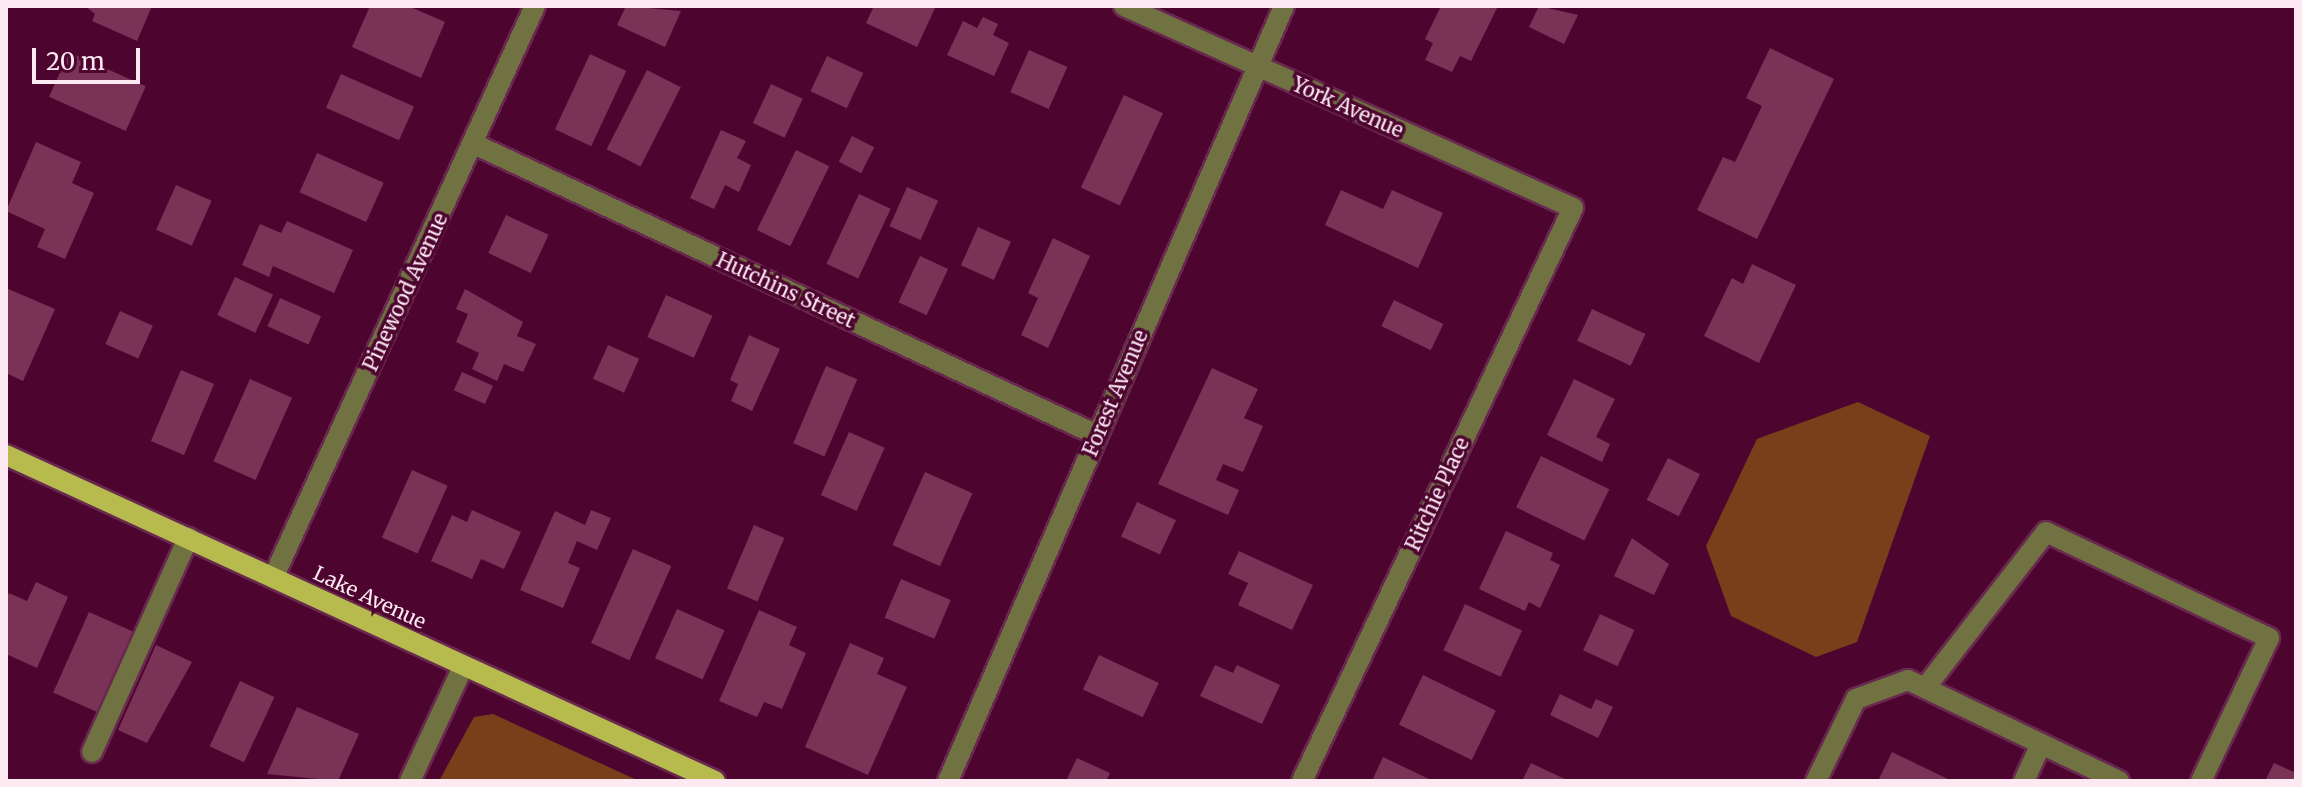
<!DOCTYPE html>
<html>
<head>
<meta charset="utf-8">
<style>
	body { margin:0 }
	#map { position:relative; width:2302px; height:787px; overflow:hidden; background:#4d0530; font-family:Merriweather,serif }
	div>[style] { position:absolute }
	.green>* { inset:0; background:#78401a }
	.building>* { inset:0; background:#7a3256; transform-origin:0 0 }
	.roads { filter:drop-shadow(2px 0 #69294f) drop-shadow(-2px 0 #69294f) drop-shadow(0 2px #69294f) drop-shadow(0 -2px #69294f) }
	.minor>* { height:20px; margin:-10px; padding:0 10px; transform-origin:10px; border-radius:10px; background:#707241 }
	.major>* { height:20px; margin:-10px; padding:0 10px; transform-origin:10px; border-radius:10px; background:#b7bb4d }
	span { translate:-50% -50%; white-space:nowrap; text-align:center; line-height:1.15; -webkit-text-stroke:7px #4d0530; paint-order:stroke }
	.street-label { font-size:20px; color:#fce9f1 }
	.frame { position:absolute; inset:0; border:8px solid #fce9f1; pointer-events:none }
	.scale { position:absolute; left:32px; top:48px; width:108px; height:36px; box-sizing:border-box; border:4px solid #fce9f1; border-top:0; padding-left:10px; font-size:24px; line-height:28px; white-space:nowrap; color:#fce9f1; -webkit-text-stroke:6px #4d0530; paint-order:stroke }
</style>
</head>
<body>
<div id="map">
	<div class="green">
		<div style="clip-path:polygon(1858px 402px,1930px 436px,1857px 642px,1816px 657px,1731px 616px,1706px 546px,1757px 439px)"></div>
		<div style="clip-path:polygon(493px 714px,639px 781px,439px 781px,474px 717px)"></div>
	</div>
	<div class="building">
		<div style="clip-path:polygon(85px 6px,152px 6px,137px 41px,92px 21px,95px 14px)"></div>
		<div style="clip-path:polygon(370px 6px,408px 6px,445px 22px,421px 78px,352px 47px)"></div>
		<div style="clip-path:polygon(626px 6px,681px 11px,665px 47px,617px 25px)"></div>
		<div style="clip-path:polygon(874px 6px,936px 6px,917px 47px,866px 23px)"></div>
		<div style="clip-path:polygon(1441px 6px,1498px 6px,1471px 61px,1460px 56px,1452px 72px,1425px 60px,1433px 43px,1425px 39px)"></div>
		<div style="clip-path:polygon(1539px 6px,1578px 15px,1564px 44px,1529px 27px)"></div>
		<div style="clip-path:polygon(983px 17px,998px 24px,993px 35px,1009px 43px,994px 76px,947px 55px,963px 21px,977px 28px)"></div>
		<div style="clip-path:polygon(1770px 48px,1834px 79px,1757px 239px,1697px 210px,1723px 157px,1735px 162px,1762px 106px,1746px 98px)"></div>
		<div style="left:1029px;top:50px;width:42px;height:46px;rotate:24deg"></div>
		<div style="left:69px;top:52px;width:84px;height:49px;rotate:24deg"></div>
		<div style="left:590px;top:54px;width:40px;height:83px;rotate:25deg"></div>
		<div style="left:827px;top:56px;width:40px;height:39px;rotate:25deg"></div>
		<div style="left:647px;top:70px;width:38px;height:89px;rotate:27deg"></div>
		<div style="left:341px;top:74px;width:80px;height:37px;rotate:24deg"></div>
		<div style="left:771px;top:84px;width:35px;height:43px;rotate:25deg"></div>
		<div style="left:1124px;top:95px;width:43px;height:102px;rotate:25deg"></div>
		<div style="clip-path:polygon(721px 130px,746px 141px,737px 158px,751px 165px,739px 192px,725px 185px,714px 209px,690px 198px)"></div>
		<div style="left:852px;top:136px;width:25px;height:29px;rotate:27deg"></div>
		<div style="clip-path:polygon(36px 142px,81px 162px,72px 183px,94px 193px,65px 259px,37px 247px,45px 229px,6px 211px)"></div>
		<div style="left:796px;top:150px;width:37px;height:89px;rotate:26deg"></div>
		<div style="left:317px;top:153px;width:73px;height:43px;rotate:24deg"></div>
		<div style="left:176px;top:185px;width:39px;height:49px;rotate:24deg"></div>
		<div style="left:907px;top:187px;width:34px;height:43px;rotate:24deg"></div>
		<div style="clip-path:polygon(1341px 190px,1383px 209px,1392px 190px,1443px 213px,1418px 268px,1325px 225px)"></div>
		<div style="left:859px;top:194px;width:35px;height:77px;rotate:25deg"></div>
		<div style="left:506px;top:215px;width:47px;height:42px;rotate:25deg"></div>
		<div style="clip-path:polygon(287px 221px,353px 250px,334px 293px,273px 266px,269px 277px,242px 265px,260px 224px,281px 233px)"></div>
		<div style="left:978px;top:227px;width:36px;height:42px;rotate:24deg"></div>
		<div style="clip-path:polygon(1053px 238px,1090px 256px,1048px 348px,1021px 335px,1038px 298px,1028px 293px)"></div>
		<div style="left:920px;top:256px;width:31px;height:51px;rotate:25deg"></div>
		<div style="clip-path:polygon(1752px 264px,1796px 285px,1759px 363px,1704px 336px,1732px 278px,1743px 284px)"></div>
		<div style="left:235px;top:277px;width:42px;height:42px;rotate:25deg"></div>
		<div style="clip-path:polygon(6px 288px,55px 309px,23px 381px,6px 373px)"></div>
		<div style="clip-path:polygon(465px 289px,523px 322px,517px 336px,536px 344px,523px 372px,504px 364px,497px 381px,472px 369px,479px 353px,456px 342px,468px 314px,456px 309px)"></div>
		<div style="left:666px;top:295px;width:51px;height:46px;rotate:24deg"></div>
		<div style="left:280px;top:298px;width:45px;height:31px;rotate:24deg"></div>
		<div style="left:1394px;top:300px;width:55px;height:29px;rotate:26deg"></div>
		<div style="left:1592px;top:309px;width:59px;height:35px;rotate:25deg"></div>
		<div style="left:120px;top:311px;width:36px;height:36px;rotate:24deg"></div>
		<div style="clip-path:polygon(749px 335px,780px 349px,752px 411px,731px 401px,738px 384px,730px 380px)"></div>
		<div style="left:608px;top:345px;width:34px;height:37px;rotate:24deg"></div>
		<div style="left:826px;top:366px;width:34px;height:84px;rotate:23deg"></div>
		<div style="clip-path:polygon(1212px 368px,1258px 389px,1244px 418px,1263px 426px,1243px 472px,1223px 464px,1216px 480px,1239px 490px,1228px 515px,1158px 484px)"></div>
		<div style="left:181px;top:370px;width:36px;height:77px;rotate:23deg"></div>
		<div style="left:462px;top:372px;width:34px;height:20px;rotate:24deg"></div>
		<div style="left:250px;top:379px;width:46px;height:90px;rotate:24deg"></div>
		<div style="clip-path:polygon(1574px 379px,1615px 399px,1596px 437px,1610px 444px,1602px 462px,1547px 435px)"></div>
		<div style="left:849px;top:432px;width:39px;height:69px;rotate:24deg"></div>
		<div style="left:1541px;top:456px;width:76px;height:57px;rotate:26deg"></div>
		<div style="left:1668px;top:458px;width:36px;height:47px;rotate:27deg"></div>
		<div style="left:412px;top:470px;width:39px;height:74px;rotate:24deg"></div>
		<div style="left:925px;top:472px;width:52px;height:80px;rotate:24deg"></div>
		<div style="left:1137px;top:502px;width:43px;height:38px;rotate:25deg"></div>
		<div style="clip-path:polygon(472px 510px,521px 532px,504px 569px,481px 559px,472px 579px,431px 561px,452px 515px,467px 522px)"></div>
		<div style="clip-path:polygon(591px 510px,611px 518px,597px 550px,577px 541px,568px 563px,580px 568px,563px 608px,520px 590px,555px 511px,585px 525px)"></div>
		<div style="left:754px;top:525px;width:33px;height:69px;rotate:23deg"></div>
		<div style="clip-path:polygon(1506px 531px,1553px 553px,1550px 560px,1560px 565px,1540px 608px,1529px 602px,1525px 611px,1479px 589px)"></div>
		<div style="clip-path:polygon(1632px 538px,1669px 564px,1654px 595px,1614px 576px)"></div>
		<div style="left:633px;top:549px;width:42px;height:103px;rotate:24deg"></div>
		<div style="clip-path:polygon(1239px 551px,1313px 585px,1292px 630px,1238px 605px,1248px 583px,1228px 574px)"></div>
		<div style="left:901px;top:579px;width:54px;height:42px;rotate:23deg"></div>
		<div style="clip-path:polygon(36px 582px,68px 597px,37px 668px,6px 654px,6px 600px,9px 593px,27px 601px)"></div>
		<div style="left:1465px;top:604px;width:63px;height:51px;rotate:25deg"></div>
		<div style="left:677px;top:609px;width:52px;height:54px;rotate:24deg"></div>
		<div style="clip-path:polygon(759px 610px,797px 627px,789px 645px,806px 653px,782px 709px,764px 702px,757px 717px,719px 701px)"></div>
		<div style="left:89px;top:612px;width:48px;height:88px;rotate:24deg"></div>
		<div style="left:1600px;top:614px;width:38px;height:40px;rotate:25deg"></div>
		<div style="clip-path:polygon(850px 643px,884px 658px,877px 674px,907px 687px,868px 775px,805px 747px)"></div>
		<div style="clip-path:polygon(156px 645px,192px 662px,147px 743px,118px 730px)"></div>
		<div style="left:1099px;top:655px;width:66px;height:38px;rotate:25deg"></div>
		<div style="clip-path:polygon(1215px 665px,1233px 673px,1237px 665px,1280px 685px,1262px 724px,1200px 696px)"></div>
		<div style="left:1423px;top:675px;width:81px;height:55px;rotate:26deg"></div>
		<div style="left:240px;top:681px;width:38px;height:72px;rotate:25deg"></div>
		<div style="clip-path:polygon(1560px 694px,1591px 709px,1596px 699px,1613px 707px,1598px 738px,1550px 715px)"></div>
		<div style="clip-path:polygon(297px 707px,359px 734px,338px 781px,267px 774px)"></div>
		<div style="clip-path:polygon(1892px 752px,1952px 781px,1878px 781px)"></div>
		<div style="clip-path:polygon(1383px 757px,1433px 781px,1372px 781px)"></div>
		<div style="clip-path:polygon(1077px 758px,1110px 773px,1106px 781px,1066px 781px)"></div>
		<div style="clip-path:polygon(1531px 763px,1569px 781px,1522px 781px)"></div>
		<div style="clip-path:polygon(2274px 763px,2296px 773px,2296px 781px,2265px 781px)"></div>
	</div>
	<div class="roads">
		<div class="minor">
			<div style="left:1124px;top:6px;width:492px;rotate:24.2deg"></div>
			<div style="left:1573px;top:208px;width:634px;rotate:115.31deg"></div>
			<div style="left:474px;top:144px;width:688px;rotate:25.04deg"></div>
			<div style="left:273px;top:578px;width:629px;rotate:-65.39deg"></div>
			<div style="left:1925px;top:688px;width:197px;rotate:-52.2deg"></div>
			<div style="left:2046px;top:532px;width:247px;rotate:25.4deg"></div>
			<div style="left:2269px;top:638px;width:158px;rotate:115.4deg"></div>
			<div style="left:92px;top:752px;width:235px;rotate:-65.8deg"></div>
			<div style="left:410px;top:781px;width:126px;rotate:-65.1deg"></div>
			<div style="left:948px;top:781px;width:845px;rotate:-66.56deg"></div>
			<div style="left:1816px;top:781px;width:91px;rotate:-64deg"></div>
			<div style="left:1856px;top:699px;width:55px;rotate:-20.1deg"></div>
			<div style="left:1908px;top:680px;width:234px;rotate:25.6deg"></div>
			<div style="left:2024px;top:781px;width:41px;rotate:-65.3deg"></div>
		</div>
		<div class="major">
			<div style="left:6px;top:455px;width:780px;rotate:24.69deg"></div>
		</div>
	</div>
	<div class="street-label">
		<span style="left:1348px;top:107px;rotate:24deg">York Avenue</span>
		<span style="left:786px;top:290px;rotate:25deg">Hutchins Street</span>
		<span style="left:405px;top:292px;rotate:-65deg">Pinewood Avenue</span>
		<span style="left:1115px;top:393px;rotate:-67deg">Forest Avenue</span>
		<span style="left:1437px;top:494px;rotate:-65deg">Ritchie Place</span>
		<span style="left:370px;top:597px;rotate:25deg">Lake Avenue</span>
	</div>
	<div class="frame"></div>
	<div class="scale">20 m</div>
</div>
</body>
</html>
